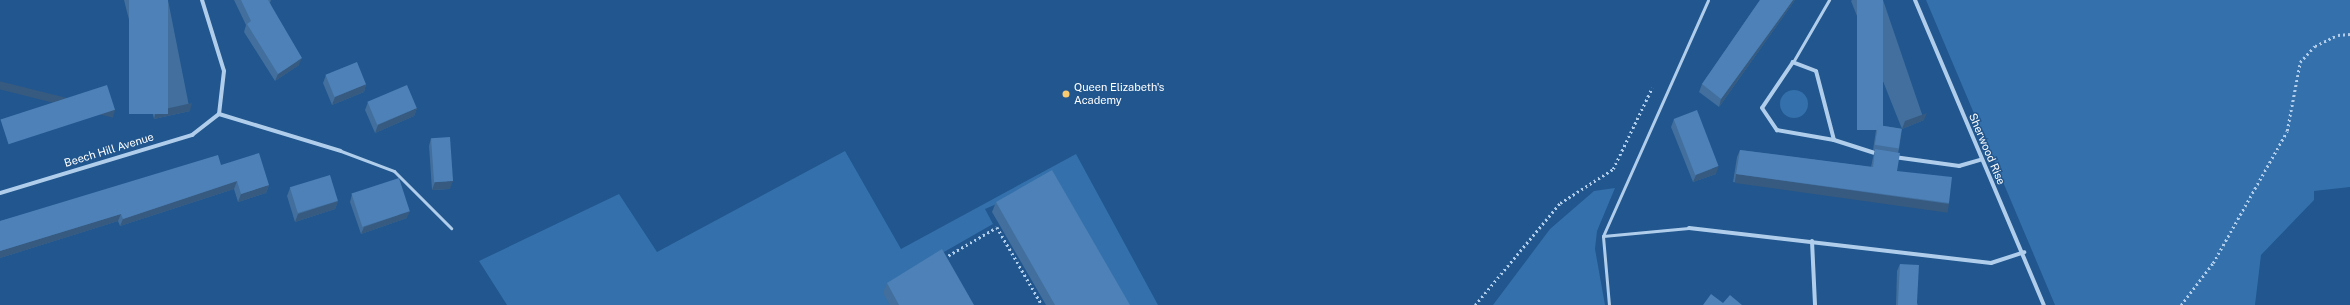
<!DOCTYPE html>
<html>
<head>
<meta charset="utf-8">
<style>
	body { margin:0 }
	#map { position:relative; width:2350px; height:305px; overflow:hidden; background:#21568e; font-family:"Public Sans",sans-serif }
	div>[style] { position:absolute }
	.green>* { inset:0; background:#3470ab }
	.round { border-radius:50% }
	.path>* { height:2.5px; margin-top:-1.25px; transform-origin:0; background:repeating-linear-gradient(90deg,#b0ceec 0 2px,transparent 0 5px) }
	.lane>* { height:3px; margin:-1.5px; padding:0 1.5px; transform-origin:1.5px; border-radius:1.5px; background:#b0ceec }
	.street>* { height:4px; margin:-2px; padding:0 2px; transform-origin:2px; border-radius:2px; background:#b0ceec }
	.wall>* { inset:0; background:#426f9d }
	.shaded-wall>* { inset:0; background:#365a80; transform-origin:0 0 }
	.building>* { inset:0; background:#4d81b7; transform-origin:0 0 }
	.dots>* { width:11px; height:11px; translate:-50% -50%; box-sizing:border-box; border:2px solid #21568e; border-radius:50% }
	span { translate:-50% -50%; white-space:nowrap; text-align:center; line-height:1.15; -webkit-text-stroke:3px #21568e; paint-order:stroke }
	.poi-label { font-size:11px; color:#fff }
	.left { translate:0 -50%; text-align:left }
	.street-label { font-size:11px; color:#fff }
</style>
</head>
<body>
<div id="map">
	<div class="green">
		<div style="clip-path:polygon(1926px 0,2350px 0,2350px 187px,2314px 191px,2314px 200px,2261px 255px,2255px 305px,2055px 305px)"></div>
		<div class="round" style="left:1780px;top:90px;width:28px;height:28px"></div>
		<div style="clip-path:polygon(845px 151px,901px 249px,1076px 154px,1158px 305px,1120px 305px,999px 203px,985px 209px,993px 224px,937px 256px,890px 305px,507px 305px,479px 261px,619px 194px,657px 252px)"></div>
		<div style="clip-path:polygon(1615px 188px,1597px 231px,1595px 249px,1605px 305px,1493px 305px,1550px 229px,1594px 191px)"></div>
	</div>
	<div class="path">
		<div style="left:944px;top:258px;width:61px;rotate:-30.3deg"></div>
		<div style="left:997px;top:227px;width:90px;rotate:60deg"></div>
		<div style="left:1475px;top:305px;width:133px;rotate:-50.2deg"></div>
		<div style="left:1560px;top:203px;width:63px;rotate:-32.7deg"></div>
		<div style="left:1613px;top:169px;width:90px;rotate:-64.3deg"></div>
		<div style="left:2181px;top:305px;width:53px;rotate:-52.7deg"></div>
		<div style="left:2213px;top:263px;width:151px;rotate:-60.7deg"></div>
		<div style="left:2287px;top:131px;width:70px;rotate:-79.3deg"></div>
		<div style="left:2300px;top:62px;width:22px;rotate:-47deg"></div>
		<div style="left:2315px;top:46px;width:25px;rotate:-26deg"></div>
		<div style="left:2338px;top:35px;width:12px;rotate:-5deg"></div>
	</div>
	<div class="lane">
		<div style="left:1793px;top:62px;width:72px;rotate:-59.9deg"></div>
		<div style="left:341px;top:151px;width:57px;rotate:20.7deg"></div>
		<div style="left:394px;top:171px;width:81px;rotate:45deg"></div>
		<div style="left:1603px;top:236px;width:258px;rotate:-66deg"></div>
		<div style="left:1609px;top:305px;width:69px;rotate:-95deg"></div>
		<div style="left:1603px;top:236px;width:86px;rotate:-5.3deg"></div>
	</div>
	<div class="street">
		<div style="left:202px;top:0;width:74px;rotate:72.8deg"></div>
		<div style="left:224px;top:71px;width:43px;rotate:96.6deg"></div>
		<div style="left:1915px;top:0;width:331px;rotate:67.1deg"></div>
		<div style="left:219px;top:114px;width:127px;rotate:16.9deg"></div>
		<div style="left:1834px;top:140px;width:71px;rotate:-104.6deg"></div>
		<div style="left:1816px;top:71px;width:25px;rotate:-159deg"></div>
		<div style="left:1793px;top:62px;width:55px;rotate:124deg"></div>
		<div style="left:1762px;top:108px;width:27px;rotate:56deg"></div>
		<div style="left:1777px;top:130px;width:58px;rotate:10deg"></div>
		<div style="left:1834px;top:140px;width:46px;rotate:17.7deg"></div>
		<div style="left:1894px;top:157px;width:66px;rotate:7.9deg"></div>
		<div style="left:1959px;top:166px;width:22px;rotate:-16deg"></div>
		<div style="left:0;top:193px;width:201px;rotate:-16.8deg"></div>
		<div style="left:192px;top:135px;width:34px;rotate:-38deg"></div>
		<div style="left:1689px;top:228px;width:304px;rotate:6.6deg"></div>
		<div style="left:1991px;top:263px;width:35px;rotate:-18deg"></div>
		<div style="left:1812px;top:241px;width:64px;rotate:87.3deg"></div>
	</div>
	<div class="wall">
		<div style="clip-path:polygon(124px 0,168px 0,190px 111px,154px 119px)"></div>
		<div style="clip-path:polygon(234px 0,271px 0,270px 3px,299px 65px,275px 81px,244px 32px,246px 25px)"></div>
		<div style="clip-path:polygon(1760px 0,1795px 0,1719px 107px,1699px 92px,1702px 84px)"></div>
		<div style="clip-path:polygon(1852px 0,1883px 0,1924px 120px,1902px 129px,1899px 149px,1898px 153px,1897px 171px,1949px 203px,1946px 210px,1733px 182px,1737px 157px,1740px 150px,1871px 167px,1873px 157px,1875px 150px,1873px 150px,1876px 130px,1878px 125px,1902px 129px,1851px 1px)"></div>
		<div style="clip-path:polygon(326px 75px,366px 84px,364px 92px,332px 105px,323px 83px)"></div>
		<div style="clip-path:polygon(368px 102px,417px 108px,414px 116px,375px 133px,365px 110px)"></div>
		<div style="clip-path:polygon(1674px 119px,1716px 174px,1693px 182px,1671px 127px)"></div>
		<div style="clip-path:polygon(431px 138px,450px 189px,432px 190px,429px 146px)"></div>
		<div style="clip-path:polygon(221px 165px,269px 185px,266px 193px,238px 202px,234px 189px,120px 226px,118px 221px,0 258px,0 221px)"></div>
		<div style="clip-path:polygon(290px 188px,338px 201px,335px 209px,295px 222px,287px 196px)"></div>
		<div style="clip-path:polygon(352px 194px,407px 218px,361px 234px,350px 202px)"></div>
		<div style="clip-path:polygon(996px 202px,1130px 305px,1046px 305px,992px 212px)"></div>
		<div style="clip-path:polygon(1900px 264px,1918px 305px,1896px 305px,1897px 271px)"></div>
		<div style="clip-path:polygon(887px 283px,974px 305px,890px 305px,883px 293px)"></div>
	</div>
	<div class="shaded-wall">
		<div style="clip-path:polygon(1793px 0,1795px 0,1719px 107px,1721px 99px)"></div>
		<div style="clip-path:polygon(302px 58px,299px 65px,275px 81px,278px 74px)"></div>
		<div style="clip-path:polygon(366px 84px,364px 92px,332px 105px,335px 97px)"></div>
		<div style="clip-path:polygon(192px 103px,190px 111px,154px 119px,156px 111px)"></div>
		<div style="clip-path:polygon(417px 108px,414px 116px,375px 133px,378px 125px)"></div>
		<div style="left:115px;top:110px;width:8px;height:120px;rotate:104deg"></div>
		<div style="clip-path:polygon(1927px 113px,1924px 120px,1902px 129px,1905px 121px)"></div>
		<div style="clip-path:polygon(1719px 166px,1716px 174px,1693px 182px,1696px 175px)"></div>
		<div style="left:1736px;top:174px;width:215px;height:9px;rotate:8deg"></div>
		<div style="clip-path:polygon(237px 181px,234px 189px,120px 226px,123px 219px)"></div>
		<div style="clip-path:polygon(453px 181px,450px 189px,432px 190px,435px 182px)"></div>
		<div style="clip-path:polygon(269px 185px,266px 193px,238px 202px,241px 194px)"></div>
		<div style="clip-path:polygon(338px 201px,335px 209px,295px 222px,298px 214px)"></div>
		<div style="clip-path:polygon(410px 211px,407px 218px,361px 234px,364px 227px)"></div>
		<div style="clip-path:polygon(121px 214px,118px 221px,0 258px,0 251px)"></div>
	</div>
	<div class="building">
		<div style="left:129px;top:0;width:39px;height:114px"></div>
		<div style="clip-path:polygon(241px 0,268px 0,302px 58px,278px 74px,247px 24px,251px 21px)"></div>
		<div style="clip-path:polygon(1760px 0,1793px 0,1721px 99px,1702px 84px)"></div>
		<div style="left:1857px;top:0;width:26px;height:130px"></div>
		<div style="left:357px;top:62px;width:24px;height:34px;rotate:68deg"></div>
		<div style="left:107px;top:85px;width:26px;height:112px;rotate:72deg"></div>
		<div style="left:407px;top:85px;width:25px;height:43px;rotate:67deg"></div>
		<div style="left:1697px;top:110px;width:60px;height:25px;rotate:69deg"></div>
		<div style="left:1878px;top:125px;width:24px;height:20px;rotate:9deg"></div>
		<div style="left:450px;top:137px;width:44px;height:19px;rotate:86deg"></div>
		<div style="clip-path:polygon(1875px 149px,1900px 153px,1897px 171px,1952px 177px,1949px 203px,1736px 174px,1740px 150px,1873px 167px)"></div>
		<div style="clip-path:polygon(259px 153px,269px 185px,241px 194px,237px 181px,123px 219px,121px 214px,0 251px,0 221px,218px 155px,221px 165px)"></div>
		<div style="clip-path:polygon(1052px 170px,1130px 305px,1055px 305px,996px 202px)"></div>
		<div style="left:330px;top:175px;width:27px;height:42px;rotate:73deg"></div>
		<div style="left:399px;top:178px;width:35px;height:50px;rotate:72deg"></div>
		<div style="clip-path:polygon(942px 249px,974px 305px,899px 305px,887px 283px)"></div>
		<div style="left:1900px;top:264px;width:19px;height:41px;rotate:3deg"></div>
		<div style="clip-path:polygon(1711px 294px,1723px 303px,1730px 295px,1742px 305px,1703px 305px)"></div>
	</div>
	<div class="dots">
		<div style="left:1066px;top:94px;background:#f9cb71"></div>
	</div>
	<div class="poi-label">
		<span class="left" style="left:1074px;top:94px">Queen Elizabeth's<br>Academy</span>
	</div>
	<div class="street-label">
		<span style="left:1987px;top:149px;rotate:67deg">Sherwood Rise</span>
		<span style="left:109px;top:150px;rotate:-17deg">Beech Hill Avenue</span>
	</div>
</div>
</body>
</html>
